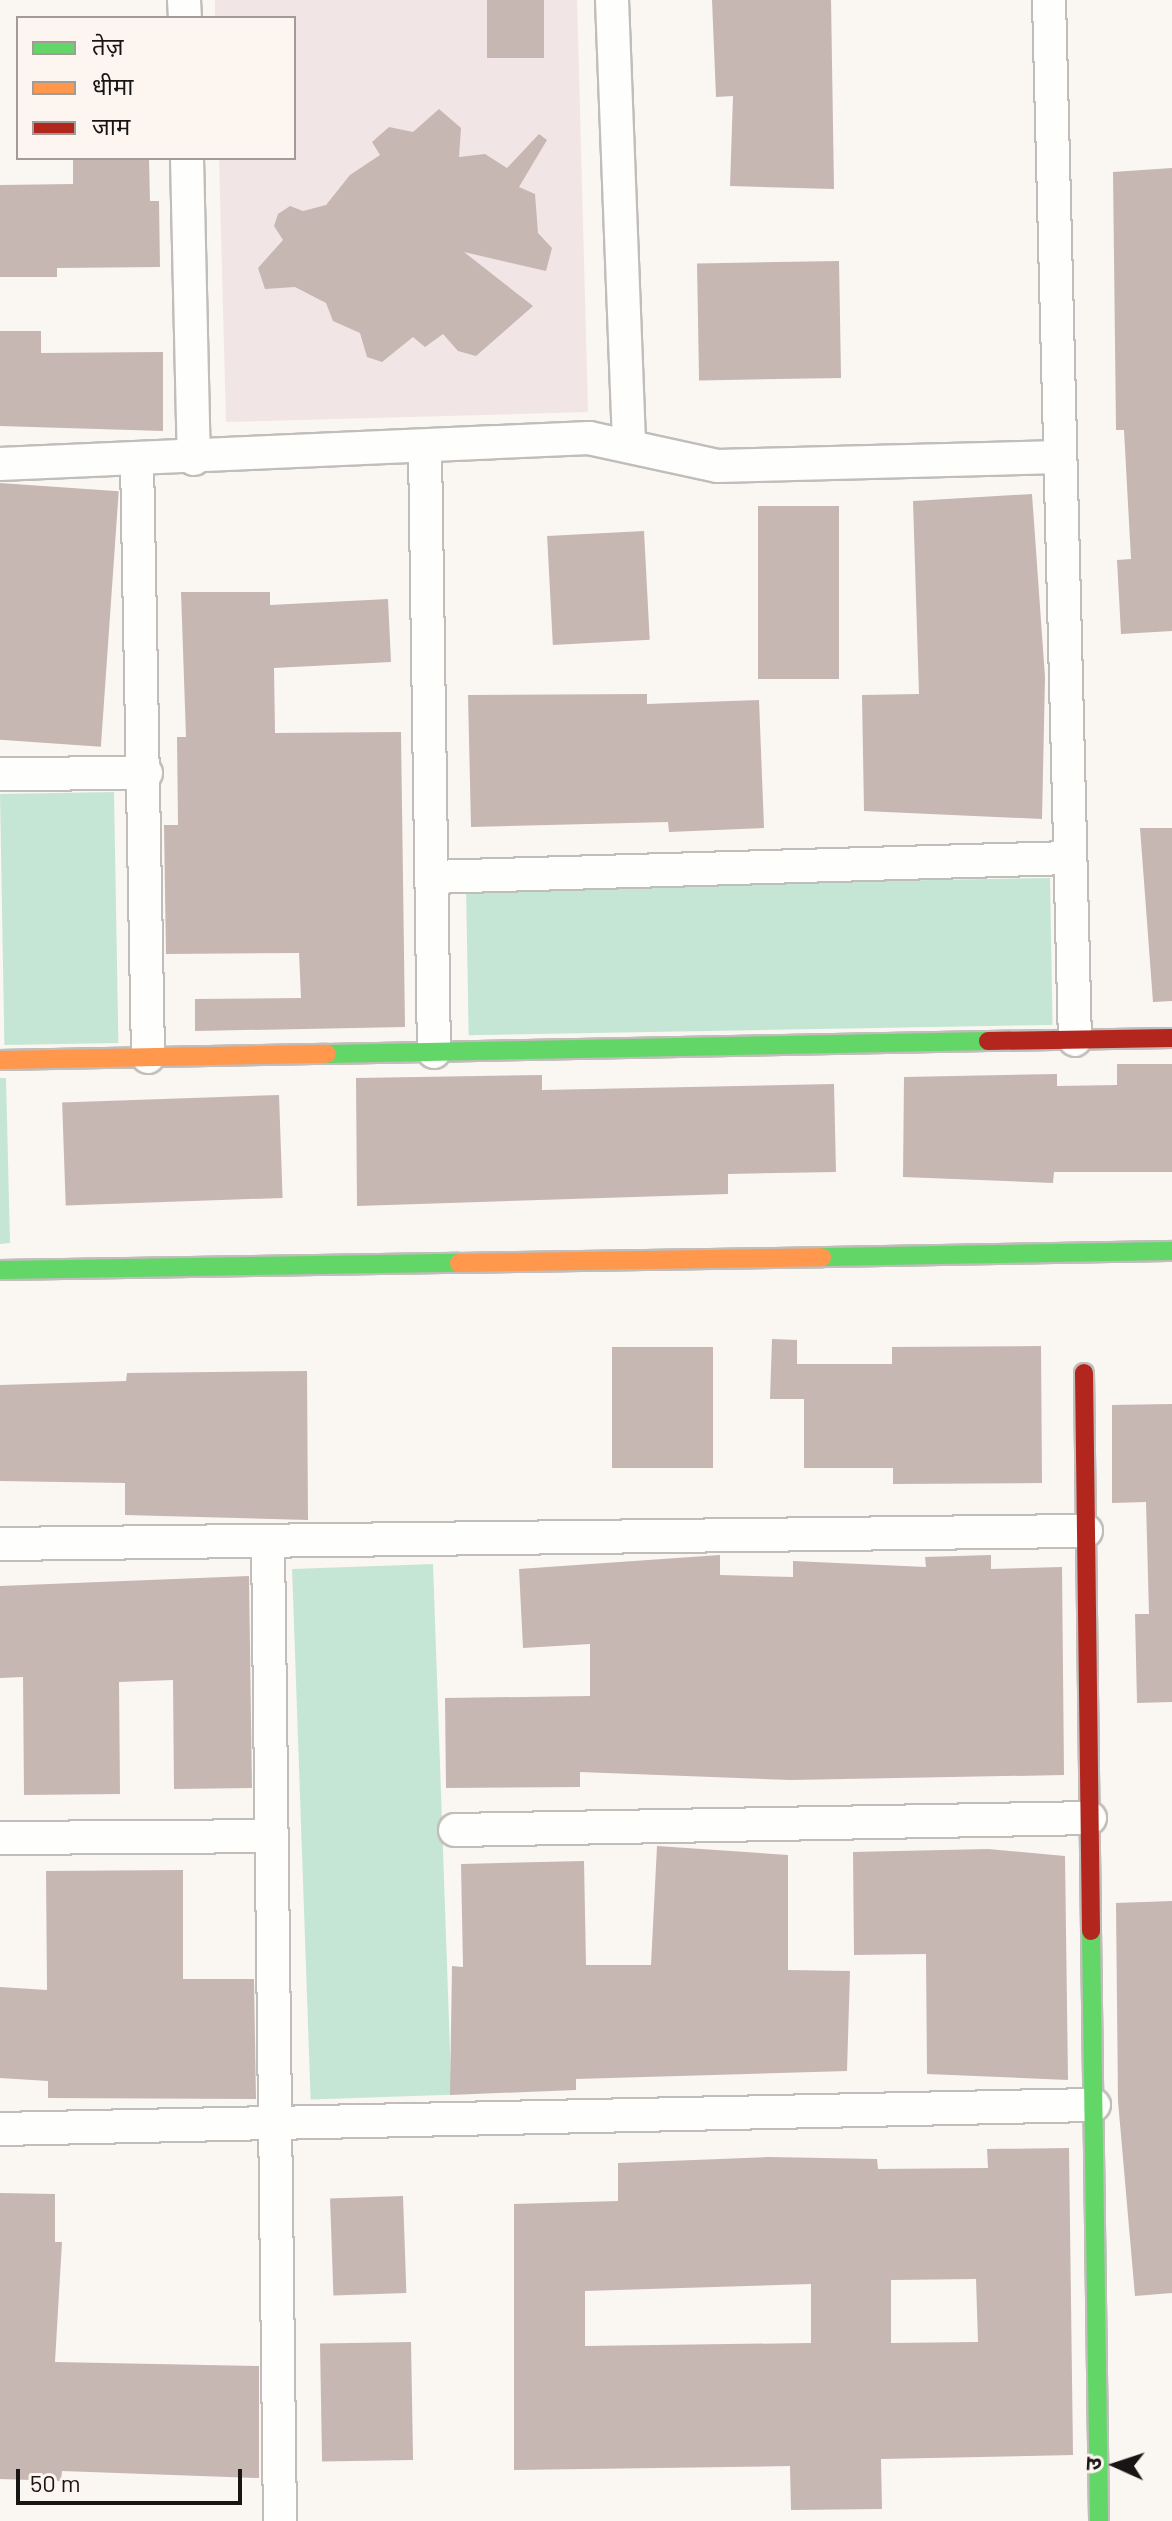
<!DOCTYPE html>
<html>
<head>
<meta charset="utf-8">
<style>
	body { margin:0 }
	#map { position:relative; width:1172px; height:2521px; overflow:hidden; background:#faf6f2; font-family:Barlow,"Noto Sans Devanagari",sans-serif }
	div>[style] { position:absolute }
	.education>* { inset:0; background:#f2e5e5 }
	.green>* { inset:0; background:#c5e6d4; transform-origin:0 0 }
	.building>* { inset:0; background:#c6b7b3; transform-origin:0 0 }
	.roads { filter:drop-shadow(2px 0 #c0bdba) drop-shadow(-2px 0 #c0bdba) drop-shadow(0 2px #c0bdba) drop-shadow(0 -2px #c0bdba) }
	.street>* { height:32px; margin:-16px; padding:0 16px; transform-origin:16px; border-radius:16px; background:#fefefd }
	.fast>* { height:18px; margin:-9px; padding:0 9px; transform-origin:9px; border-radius:9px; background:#63d668 }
	.slow>* { height:18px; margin:-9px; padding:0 9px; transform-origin:9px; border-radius:9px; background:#ff974d }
	.jam>* { height:18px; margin:-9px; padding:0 9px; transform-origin:9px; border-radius:9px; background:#b3261e }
	span { translate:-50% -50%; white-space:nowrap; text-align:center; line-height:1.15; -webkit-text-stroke:8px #fdf5ef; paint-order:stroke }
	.legend { position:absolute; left:16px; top:16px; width:280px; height:144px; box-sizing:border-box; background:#fdf5ef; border:2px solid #a19c97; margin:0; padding:10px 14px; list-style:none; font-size:24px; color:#181614 }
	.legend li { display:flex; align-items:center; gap:16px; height:40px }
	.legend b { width:40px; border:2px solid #a19c97 }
	.north { position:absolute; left:1076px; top:2425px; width:80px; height:80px; -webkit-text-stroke:6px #fdf5ef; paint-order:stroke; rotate:273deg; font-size:22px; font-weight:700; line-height:32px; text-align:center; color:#181614 }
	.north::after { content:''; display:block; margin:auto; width:28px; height:36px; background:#181614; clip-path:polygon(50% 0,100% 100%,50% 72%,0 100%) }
	.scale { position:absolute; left:16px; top:2469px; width:226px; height:36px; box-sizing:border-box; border:4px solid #181614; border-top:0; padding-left:10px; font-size:24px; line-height:28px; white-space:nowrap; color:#181614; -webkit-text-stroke:6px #fdf5ef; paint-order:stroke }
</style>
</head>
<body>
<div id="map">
	<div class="education">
		<div style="clip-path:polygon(215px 0,577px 0,588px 412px,226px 422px,219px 158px,294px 158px,294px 18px,215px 18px)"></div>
	</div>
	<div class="green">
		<div style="left:114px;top:792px;width:251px;height:114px;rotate:89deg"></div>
		<div style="left:1050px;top:878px;width:147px;height:584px;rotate:89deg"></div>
		<div style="clip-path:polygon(0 1078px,6px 1078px,10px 1243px,0 1244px)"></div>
		<div style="left:433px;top:1564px;width:531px;height:141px;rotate:88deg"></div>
	</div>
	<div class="building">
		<div style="left:487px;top:0;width:57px;height:58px"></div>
		<div style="clip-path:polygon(712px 0,831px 0,834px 189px,730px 186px,733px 96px,716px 97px)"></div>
		<div style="clip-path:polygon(439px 109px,461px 128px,459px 157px,485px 154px,507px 168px,539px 134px,547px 140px,519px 187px,535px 194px,538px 233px,552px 248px,546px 271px,464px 252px,533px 306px,476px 356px,458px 351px,443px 334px,425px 347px,413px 337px,382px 362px,367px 357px,360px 333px,333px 321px,326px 303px,295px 287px,265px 289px,258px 268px,283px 240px,274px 226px,278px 214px,290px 206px,303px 211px,326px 205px,350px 175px,380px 155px,372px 142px,389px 127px,413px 132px)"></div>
		<div style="clip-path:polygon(73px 158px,149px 158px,150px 201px,159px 201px,160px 267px,57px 268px,57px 277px,0 277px,0 185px,73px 184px)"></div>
		<div style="clip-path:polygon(1172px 168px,1172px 631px,1121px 634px,1117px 560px,1131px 559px,1124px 430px,1116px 430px,1113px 172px)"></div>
		<div style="left:839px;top:261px;width:117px;height:142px;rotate:89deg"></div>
		<div style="clip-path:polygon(0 331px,41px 331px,41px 353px,163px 352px,163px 431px,0 426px)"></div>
		<div style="left:0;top:483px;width:119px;height:256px;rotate:4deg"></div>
		<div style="clip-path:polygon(1032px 494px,1045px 677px,1042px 819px,864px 811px,862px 695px,919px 694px,913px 501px)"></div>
		<div style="left:758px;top:506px;width:81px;height:173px"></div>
		<div style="left:644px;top:531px;width:109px;height:97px;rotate:87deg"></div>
		<div style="clip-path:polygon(181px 592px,270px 592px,270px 605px,388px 599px,391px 662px,274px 668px,275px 733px,401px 732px,405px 1027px,195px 1031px,195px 999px,301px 998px,299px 953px,166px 954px,164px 825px,178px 825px,177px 737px,186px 737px)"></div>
		<div style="clip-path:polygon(647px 694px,647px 704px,759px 700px,764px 828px,669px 832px,668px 822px,471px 827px,468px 695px)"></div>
		<div style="clip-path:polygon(1140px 828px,1172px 828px,1172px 1001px,1153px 1002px)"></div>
		<div style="clip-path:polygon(1117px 1064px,1172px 1064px,1172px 1172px,1054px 1172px,1053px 1183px,903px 1177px,904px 1077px,1057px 1074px,1057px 1086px,1117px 1085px)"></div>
		<div style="clip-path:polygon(542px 1075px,542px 1090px,834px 1084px,836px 1172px,728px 1174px,728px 1194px,357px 1206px,356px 1078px)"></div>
		<div style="left:279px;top:1095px;width:103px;height:217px;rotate:88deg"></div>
		<div style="clip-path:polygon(772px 1339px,797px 1340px,797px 1364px,892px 1364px,892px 1347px,1041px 1346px,1042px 1483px,893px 1484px,893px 1468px,804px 1468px,804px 1399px,770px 1399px)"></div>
		<div style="left:612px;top:1347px;width:101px;height:121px"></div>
		<div style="clip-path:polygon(307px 1371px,308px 1520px,125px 1515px,125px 1483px,0 1481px,0 1385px,126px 1381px,127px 1373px)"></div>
		<div style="clip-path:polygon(1172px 1404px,1172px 1702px,1137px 1703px,1135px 1614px,1149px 1614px,1146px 1502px,1112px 1503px,1112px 1405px)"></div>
		<div style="clip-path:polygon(720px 1555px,720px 1575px,793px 1577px,793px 1561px,926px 1567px,925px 1557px,991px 1555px,991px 1569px,1062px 1567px,1064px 1775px,790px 1780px,580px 1772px,580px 1787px,446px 1788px,445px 1698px,590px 1696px,590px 1644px,523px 1648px,519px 1569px)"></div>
		<div style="clip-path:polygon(249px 1576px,252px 1788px,174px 1789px,173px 1680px,119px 1682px,120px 1794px,24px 1795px,23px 1677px,0 1678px,0 1586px)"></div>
		<div style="clip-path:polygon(657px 1846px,788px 1855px,788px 1970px,850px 1971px,847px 2071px,576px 2079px,576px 2090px,450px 2095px,452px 1966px,463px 1967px,461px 1864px,584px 1861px,586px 1965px,651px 1965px)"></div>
		<div style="clip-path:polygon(988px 1849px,1065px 1856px,1068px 2080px,927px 2074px,926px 1954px,854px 1955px,853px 1852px)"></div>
		<div style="clip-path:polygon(183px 1870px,183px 1979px,254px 1979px,256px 2099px,48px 2098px,48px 2081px,0 2078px,0 1987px,47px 1990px,46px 1871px)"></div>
		<div style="clip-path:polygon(1172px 1901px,1172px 2293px,1135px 2296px,1118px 2101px,1116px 1903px)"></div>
		<div style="clip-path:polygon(evenodd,1069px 2148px,1073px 2455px,881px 2459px,882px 2509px,791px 2510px,790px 2466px,514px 2470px,514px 2204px,618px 2201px,618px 2163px,768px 2157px,877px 2159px,878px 2169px,988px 2168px,987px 2149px,1069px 2148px,976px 2279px,978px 2342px,891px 2343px,891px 2280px,976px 2279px,1069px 2148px,811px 2284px,811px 2343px,585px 2346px,585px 2291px,811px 2284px)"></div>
		<div style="clip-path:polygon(0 2193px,55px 2194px,55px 2242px,62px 2242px,55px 2362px,259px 2366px,259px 2478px,62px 2471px,61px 2481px,0 2479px)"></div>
		<div style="left:403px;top:2196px;width:97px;height:73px;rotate:88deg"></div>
		<div style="left:411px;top:2342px;width:118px;height:91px;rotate:89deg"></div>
	</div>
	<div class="roads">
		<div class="street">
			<div style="left:184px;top:0;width:18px;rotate:87deg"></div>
			<div style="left:612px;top:0;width:442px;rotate:87.8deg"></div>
			<div style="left:1049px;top:0;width:1040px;rotate:88.57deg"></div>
			<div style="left:187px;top:158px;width:301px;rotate:88.7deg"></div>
			<div style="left:425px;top:448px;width:604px;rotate:89.15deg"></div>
			<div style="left:137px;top:460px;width:597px;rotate:88.94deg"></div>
			<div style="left:0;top:464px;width:590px;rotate:-2.53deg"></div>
			<div style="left:589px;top:438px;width:131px;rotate:12.3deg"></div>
			<div style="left:717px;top:466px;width:343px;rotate:-1.5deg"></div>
			<div style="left:0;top:774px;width:146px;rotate:-0.4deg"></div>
			<div style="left:432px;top:877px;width:638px;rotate:-1.71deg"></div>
			<div style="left:268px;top:1541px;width:980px;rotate:89.3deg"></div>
			<div style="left:0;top:1544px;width:1086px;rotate:-0.69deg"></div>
			<div style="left:455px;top:1830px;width:635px;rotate:-1.08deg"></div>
			<div style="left:0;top:1838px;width:272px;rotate:-0.4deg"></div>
			<div style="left:0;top:2129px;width:1094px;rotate:-1.26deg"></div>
		</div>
		<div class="fast">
			<div style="left:327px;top:1054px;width:661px;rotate:-1.13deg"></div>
			<div style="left:822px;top:1257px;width:350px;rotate:-1deg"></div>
			<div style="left:0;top:1270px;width:459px;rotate:-0.9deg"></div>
			<div style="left:1091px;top:1931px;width:590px;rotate:89.22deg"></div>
		</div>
		<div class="slow">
			<div style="left:0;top:1060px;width:327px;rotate:-1.1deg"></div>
			<div style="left:459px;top:1263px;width:363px;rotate:-0.9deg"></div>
		</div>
		<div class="jam">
			<div style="left:988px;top:1041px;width:184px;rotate:-0.9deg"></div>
			<div style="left:1084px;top:1373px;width:558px;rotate:89.28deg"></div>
		</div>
	</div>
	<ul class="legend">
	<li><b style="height:10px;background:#63d668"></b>तेज़</li>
	<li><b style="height:10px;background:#ff974d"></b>धीमा</li>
	<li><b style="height:10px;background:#b3261e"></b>जाम</li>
	</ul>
	<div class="north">उ</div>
	<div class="scale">50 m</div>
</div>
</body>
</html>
